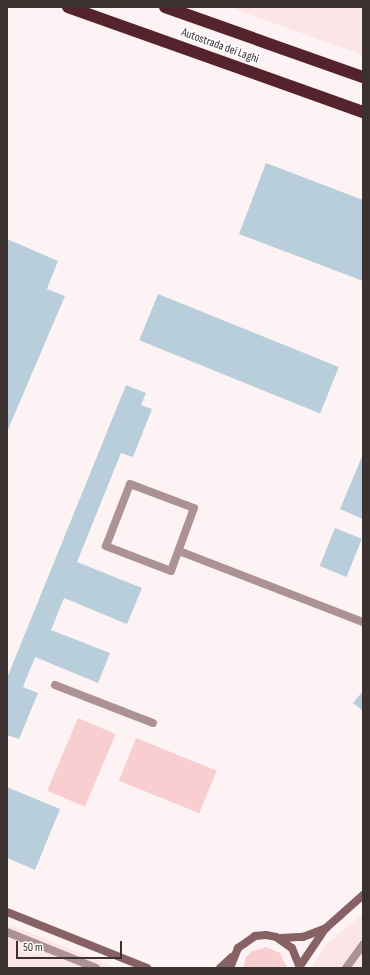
<!DOCTYPE html>
<html>
<head>
<meta charset="utf-8">
<style>
	body { margin:0 }
	#map { position:relative; width:370px; height:975px; overflow:hidden; background:#fef3f4; font-family:"Sofia Sans Condensed",sans-serif }
	div>[style] { position:absolute }
	.built>* { inset:0; background:#fbe5e7 }
	.green>* { inset:0; background:#f9ced1; transform-origin:0 0 }
	.building>* { inset:0; background:#b8cfdb; transform-origin:0 0 }
	.lane>* { height:8px; margin:-4px; padding:0 4px; transform-origin:4px; border-radius:4px; background:#ad9294 }
	.street>* { height:8px; margin:-4px; padding:0 4px; transform-origin:4px; border-radius:4px; background:#ad9294 }
	.secondary>* { height:8px; margin:-4px; padding:0 4px; transform-origin:4px; border-radius:4px; background:#876265 }
	.highway>* { height:12px; margin:-6px; padding:0 6px; transform-origin:6px; border-radius:6px; background:#54232b }
	span { translate:-50% -50%; white-space:nowrap; text-align:center; line-height:1.15; -webkit-text-stroke:4px #fff; paint-order:stroke }
	.street-label { font-size:12px; color:#3b3131 }
	.frame { position:absolute; inset:0; border:8px solid #3b3131; pointer-events:none }
	.scale { position:absolute; left:16px; top:941px; width:106px; height:18px; box-sizing:border-box; border:2px solid #3b3131; border-top:0; padding-left:5px; font-size:12px; line-height:14px; white-space:nowrap; color:#3b3131; -webkit-text-stroke:3px #fff; paint-order:stroke }
</style>
</head>
<body>
<div id="map">
	<div class="built">
		<div style="clip-path:polygon(230px 7px,363px 7px,363px 55px,245px 13px)"></div>
		<div style="clip-path:polygon(363px 914px,363px 968px,311px 968px,325px 945px)"></div>
		<div style="clip-path:polygon(7px 925px,18px 928px,117px 968px,7px 968px)"></div>
	</div>
	<div class="green">
		<div style="left:78px;top:718px;width:41px;height:79px;rotate:23deg"></div>
		<div style="left:136px;top:738px;width:87px;height:46px;rotate:22deg"></div>
		<div style="clip-path:polygon(266px 947px,280px 953px,287px 968px,243px 968px,246px 957px,251px 952px)"></div>
	</div>
	<div class="building">
		<div style="clip-path:polygon(266px 163px,363px 200px,363px 281px,239px 234px)"></div>
		<div style="clip-path:polygon(7px 239px,58px 261px,47px 289px,65px 296px,7px 432px)"></div>
		<div style="left:158px;top:294px;width:195px;height:50px;rotate:22deg"></div>
		<div style="clip-path:polygon(126px 385px,146px 393px,141px 405px,152px 409px,133px 457px,121px 453px,77px 562px,142px 588px,127px 624px,64px 598px,51px 630px,110px 653px,98px 683px,35px 657px,23px 687px,38px 693px,19px 739px,7px 735px,7px 678px)"></div>
		<div style="clip-path:polygon(363px 454px,363px 519px,340px 509px)"></div>
		<div style="left:335px;top:528px;width:29px;height:41px;rotate:22deg"></div>
		<div style="clip-path:polygon(363px 691px,363px 711px,353px 703px)"></div>
		<div style="clip-path:polygon(7px 787px,60px 809px,35px 870px,7px 858px)"></div>
	</div>
	<div class="lane">
		<div style="left:130px;top:484px;width:68px;rotate:20.6deg"></div>
		<div style="left:194px;top:508px;width:67px;rotate:110.1deg"></div>
		<div style="left:171px;top:571px;width:70px;rotate:-159deg"></div>
		<div style="left:106px;top:546px;width:66px;rotate:-68.8deg"></div>
		<div style="left:179px;top:551px;width:197px;rotate:21.1deg"></div>
		<div style="left:55px;top:685px;width:105px;rotate:21.2deg"></div>
	</div>
	<div class="street">
		<div style="left:7px;top:932px;width:96px;rotate:22deg"></div>
		<div style="left:346px;top:968px;width:29px;rotate:-54deg"></div>
	</div>
	<div class="secondary">
		<div style="left:7px;top:912px;width:151px;rotate:21.8deg"></div>
		<div style="left:281px;top:938px;width:22px;rotate:-3deg"></div>
		<div style="left:303px;top:937px;width:25px;rotate:-21deg"></div>
		<div style="left:326px;top:928px;width:50px;rotate:-41.7deg"></div>
		<div style="left:300px;top:966px;width:45px;rotate:-56deg"></div>
		<div style="left:220px;top:968px;width:16px;rotate:-43deg"></div>
		<div style="left:230px;top:968px;width:22px;rotate:-68deg"></div>
		<div style="left:238px;top:948px;width:21px;rotate:-35deg"></div>
		<div style="left:255px;top:936px;width:11px;rotate:-5deg"></div>
		<div style="left:266px;top:935px;width:10px;rotate:11deg"></div>
		<div style="left:276px;top:937px;width:19px;rotate:35deg"></div>
		<div style="left:292px;top:948px;width:22px;rotate:68deg"></div>
	</div>
	<div class="highway">
		<div style="left:68px;top:7px;width:313px;rotate:19.6deg"></div>
		<div style="left:165px;top:7px;width:210px;rotate:19.5deg"></div>
	</div>
	<div class="street-label">
		<span style="left:220px;top:46px;rotate:20deg">Autostrada dei Laghi</span>
	</div>
	<div class="frame"></div>
	<div class="scale">50 m</div>
</div>
</body>
</html>
